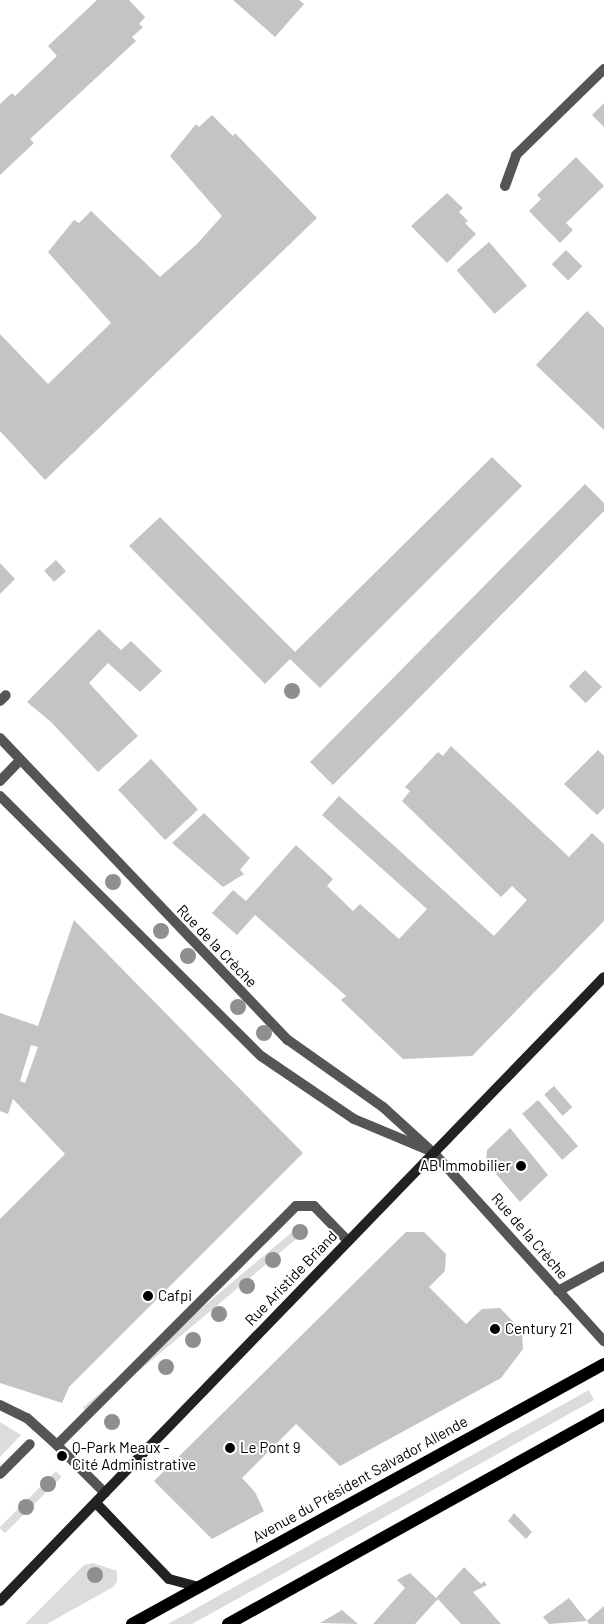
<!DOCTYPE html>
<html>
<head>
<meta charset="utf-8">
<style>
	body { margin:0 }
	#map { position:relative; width:604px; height:1624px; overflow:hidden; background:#fff; font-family:Barlow,sans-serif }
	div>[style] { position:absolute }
	.green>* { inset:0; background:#dcdcdc; transform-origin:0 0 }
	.building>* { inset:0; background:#c4c4c4; transform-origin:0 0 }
	.service>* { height:10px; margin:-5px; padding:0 5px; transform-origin:5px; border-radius:5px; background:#555 }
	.minor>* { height:10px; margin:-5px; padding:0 5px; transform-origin:5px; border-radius:5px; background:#555 }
	.tertiary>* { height:10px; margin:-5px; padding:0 5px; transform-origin:5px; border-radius:5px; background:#555 }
	.secondary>* { height:10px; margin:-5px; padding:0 5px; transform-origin:5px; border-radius:5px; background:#222 }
	.primary>* { height:12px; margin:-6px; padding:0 6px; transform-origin:6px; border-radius:6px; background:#000 }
	.trees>* { width:16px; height:16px; margin:-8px; border-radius:50%; background:#8f8f8f }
	.dots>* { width:14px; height:14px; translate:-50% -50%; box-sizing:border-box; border:2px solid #fff; border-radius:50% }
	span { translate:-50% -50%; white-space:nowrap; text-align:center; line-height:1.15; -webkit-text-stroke:4px #fff; paint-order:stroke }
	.street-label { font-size:15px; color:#000 }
	.poi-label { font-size:15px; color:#000 }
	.right { translate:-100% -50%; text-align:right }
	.left { translate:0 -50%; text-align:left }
</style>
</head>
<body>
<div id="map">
	<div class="green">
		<div style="left:298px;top:1227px;width:8px;height:281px;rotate:50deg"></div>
		<div style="clip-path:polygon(589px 1390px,594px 1400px,322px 1552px,192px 1624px,168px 1624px)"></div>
		<div style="clip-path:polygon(0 1422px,21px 1435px,0 1457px)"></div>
		<div style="left:56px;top:1471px;width:8px;height:80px;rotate:45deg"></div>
		<div style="clip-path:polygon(93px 1563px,117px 1571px,117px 1582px,113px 1587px,47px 1624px,25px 1624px,84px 1565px)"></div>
	</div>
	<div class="building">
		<div style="clip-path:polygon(97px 0,129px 0,145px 17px,139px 24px,143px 27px,132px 37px,136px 41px,30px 139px,34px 143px,0 175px,0 104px,12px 93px,15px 96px,57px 56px,48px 46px)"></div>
		<div style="clip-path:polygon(233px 0,299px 0,304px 4px,275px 37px)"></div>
		<div style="clip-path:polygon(604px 103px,604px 127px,592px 115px)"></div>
		<div style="clip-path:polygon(212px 115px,233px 136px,235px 133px,317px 218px,45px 480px,0 431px,0 334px,48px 384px,111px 323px,48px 252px,74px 220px,79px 223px,91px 211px,160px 277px,197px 244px,222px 216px,170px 156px,196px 124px,199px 127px)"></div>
		<div style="clip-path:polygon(576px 157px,604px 186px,566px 223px,573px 230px,560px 243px,529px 211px,541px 199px,537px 195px)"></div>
		<div style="clip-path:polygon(447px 193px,463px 208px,459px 212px,468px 221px,465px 223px,476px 234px,447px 263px,411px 226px)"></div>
		<div style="left:489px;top:242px;width:58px;height:43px;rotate:49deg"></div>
		<div style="left:566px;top:250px;width:23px;height:20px;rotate:45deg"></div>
		<div style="clip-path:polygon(587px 311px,604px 328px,604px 430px,536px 365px)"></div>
		<div style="clip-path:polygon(492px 457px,522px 486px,320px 688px,290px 659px,265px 684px,129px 546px,160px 517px,295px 652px)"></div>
		<div style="clip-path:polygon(585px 484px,604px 503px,604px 511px,333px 785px,310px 762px)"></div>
		<div style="left:56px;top:560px;width:15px;height:16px;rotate:48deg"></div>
		<div style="clip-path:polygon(0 563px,15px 579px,0 594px)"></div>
		<div style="clip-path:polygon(99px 629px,121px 650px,131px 641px,162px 671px,140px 692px,108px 663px,89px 683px,138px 736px,98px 772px,51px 722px,27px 702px)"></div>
		<div style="left:585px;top:670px;width:24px;height:23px;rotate:45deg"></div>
		<div style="clip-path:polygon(451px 746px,569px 857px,592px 833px,604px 844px,604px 921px,472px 1056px,403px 1059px,341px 1000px,346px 996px,255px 915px,237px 935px,212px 913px,233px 890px,246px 901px,296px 845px,333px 879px,327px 886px,353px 911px,360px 904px,399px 939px,427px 909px,322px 815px,339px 796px,494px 936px,527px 900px,512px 886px,501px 897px,402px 801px,410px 791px,405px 787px,438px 752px,443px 756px)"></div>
		<div style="clip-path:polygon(598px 750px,604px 756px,604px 808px,597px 815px,564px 784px)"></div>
		<div style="left:151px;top:759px;width:69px;height:45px;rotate:47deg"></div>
		<div style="clip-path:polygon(204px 813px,250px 858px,240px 870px,244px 874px,223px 887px,172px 843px)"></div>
		<div style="clip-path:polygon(evenodd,74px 920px,303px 1153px,69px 1387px,62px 1403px,0 1383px,0 1219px,65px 1154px,13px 1099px,8px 1114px,0 1111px,0 1013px,38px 1026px,74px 920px,31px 1045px,38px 1047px,25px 1083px,20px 1081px,31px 1045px)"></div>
		<div style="left:554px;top:1086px;width:28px;height:13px;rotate:49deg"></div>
		<div style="left:538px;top:1100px;width:61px;height:21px;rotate:49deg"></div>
		<div style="clip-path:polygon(510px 1128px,548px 1175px,520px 1202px,486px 1162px,487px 1150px)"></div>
		<div style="clip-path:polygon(406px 1232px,424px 1232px,446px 1254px,445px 1271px,429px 1287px,466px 1324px,482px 1309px,500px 1308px,522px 1331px,523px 1349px,501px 1378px,340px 1466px,296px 1424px,242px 1478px,255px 1492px,264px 1511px,212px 1539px,154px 1481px)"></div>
		<div style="clip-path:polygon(514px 1513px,532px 1532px,526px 1539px,508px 1521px)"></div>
		<div style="clip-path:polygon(464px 1567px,481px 1584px,484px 1581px,487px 1585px,473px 1592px,501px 1624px,461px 1624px,438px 1599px,415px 1624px,373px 1624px,405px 1588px,397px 1580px,410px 1573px,436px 1598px)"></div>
		<div style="clip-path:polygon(569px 1598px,587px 1621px,549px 1624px,543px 1617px)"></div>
		<div style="clip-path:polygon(604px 1606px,604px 1624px,589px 1624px,587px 1621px)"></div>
		<div style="clip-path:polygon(342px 1610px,358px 1624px,320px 1623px)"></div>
	</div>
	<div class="service">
		<div style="left:505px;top:186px;width:33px;rotate:-70deg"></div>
		<div style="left:516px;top:155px;width:123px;rotate:-44.3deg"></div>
		<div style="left:0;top:701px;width:8px;rotate:-45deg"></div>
		<div style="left:0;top:738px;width:417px;rotate:46.4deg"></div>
		<div style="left:288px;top:1040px;width:116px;rotate:35.2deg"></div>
		<div style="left:383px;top:1107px;width:62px;rotate:42.4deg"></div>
		<div style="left:558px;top:1291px;width:52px;rotate:-28.5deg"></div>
		<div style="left:0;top:1405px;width:30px;rotate:26deg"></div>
		<div style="left:27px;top:1418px;width:40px;rotate:42deg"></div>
		<div style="left:0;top:1474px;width:42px;rotate:-45deg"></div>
		<div style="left:105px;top:1493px;width:68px;rotate:-135deg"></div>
		<div style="left:57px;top:1445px;width:338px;rotate:-45deg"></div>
		<div style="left:296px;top:1206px;width:18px"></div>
		<div style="left:314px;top:1206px;width:49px;rotate:45.8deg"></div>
	</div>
	<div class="minor">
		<div style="left:0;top:781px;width:29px;rotate:-46deg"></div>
		<div style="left:433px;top:1152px;width:255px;rotate:47.9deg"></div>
	</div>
	<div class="tertiary">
		<div style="left:0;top:796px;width:368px;rotate:44.9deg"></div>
		<div style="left:261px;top:1056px;width:112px;rotate:34.1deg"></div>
		<div style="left:354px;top:1119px;width:86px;rotate:22.7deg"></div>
	</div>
	<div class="secondary">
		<div style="left:96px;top:1503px;width:105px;rotate:46.2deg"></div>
		<div style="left:169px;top:1579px;width:30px;rotate:15deg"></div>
		<div style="left:0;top:1601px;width:868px;rotate:-45.93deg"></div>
	</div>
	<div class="primary">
		<div style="left:132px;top:1624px;width:539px;rotate:-28.85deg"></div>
		<div style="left:228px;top:1624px;width:430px;rotate:-29.1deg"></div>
	</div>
	<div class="trees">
		<div style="left:292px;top:691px"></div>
		<div style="left:113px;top:882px"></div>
		<div style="left:161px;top:931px"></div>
		<div style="left:188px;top:956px"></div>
		<div style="left:238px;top:1007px"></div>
		<div style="left:264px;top:1033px"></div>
		<div style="left:300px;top:1232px"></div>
		<div style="left:273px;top:1260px"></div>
		<div style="left:247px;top:1286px"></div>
		<div style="left:219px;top:1314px"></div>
		<div style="left:193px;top:1340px"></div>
		<div style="left:166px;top:1367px"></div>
		<div style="left:112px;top:1422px"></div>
		<div style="left:48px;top:1484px"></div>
		<div style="left:26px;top:1507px"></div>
		<div style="left:95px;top:1575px"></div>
	</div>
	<div class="dots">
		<div style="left:521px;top:1166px;background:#000"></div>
		<div style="left:148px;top:1296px;background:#000"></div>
		<div style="left:495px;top:1329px;background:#000"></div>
		<div style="left:230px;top:1448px;background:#000"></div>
		<div style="left:62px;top:1456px;background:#000"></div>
	</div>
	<div class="street-label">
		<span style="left:217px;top:946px;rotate:46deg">Rue de la Crèche</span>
		<span style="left:530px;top:1236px;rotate:49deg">Rue de la Crèche</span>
		<span style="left:291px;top:1278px;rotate:-46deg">Rue Aristide Briand</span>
		<span style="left:360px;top:1479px;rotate:-29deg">Avenue du Président Salvador Allende</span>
	</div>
	<div class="poi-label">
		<span class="right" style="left:511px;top:1166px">AB Immobilier</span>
		<span class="left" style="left:158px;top:1296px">Cafpi</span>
		<span class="left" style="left:505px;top:1329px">Century 21</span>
		<span class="left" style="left:72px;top:1456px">Q-Park Meaux -<br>Cité Administrative</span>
		<span class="left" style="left:240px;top:1448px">Le Pont 9</span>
	</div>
</div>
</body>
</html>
